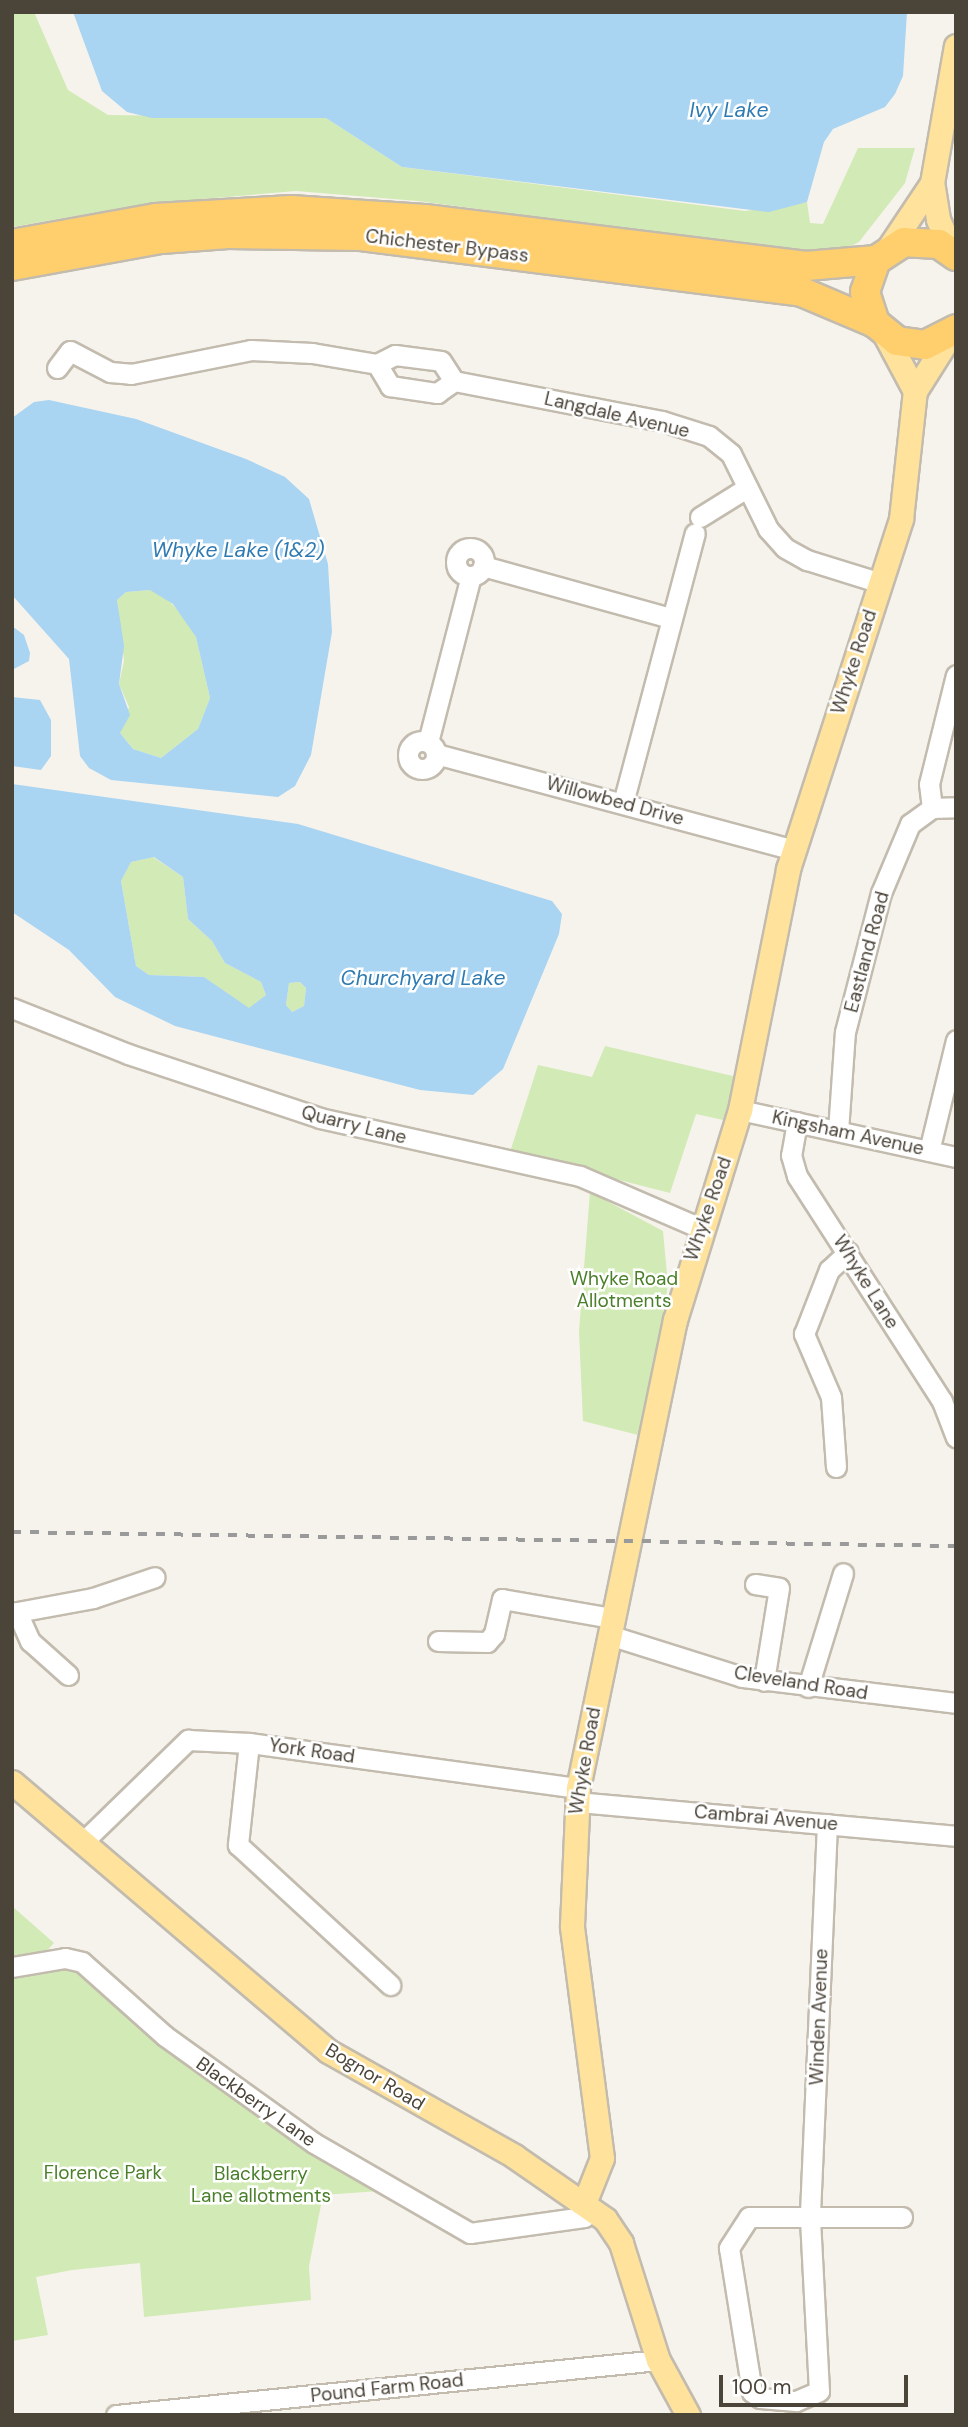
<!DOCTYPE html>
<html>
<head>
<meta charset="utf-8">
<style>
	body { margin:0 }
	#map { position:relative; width:968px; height:2427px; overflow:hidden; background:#f6f3ec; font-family:"DM Sans",sans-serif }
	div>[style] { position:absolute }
	.green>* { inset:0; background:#d2eab5 }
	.water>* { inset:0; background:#a9d4f2 }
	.roads { filter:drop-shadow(2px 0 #c2bbae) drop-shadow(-2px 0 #c2bbae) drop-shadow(0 2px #c2bbae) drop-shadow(0 -2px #c2bbae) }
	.minor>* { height:19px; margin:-9.5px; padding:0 9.5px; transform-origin:9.5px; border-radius:9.5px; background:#fff }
	.minor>.ring { margin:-9.5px; padding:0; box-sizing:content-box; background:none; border:19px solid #fff; border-radius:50% }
	.major>* { height:23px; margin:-11.5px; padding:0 11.5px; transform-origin:11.5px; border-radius:11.5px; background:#ffe39c }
	.highway>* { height:28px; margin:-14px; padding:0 14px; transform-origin:14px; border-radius:14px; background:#ffcf6e }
	.rail>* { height:3.5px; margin-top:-1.75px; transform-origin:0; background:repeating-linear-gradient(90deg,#9a9a9a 0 9px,transparent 0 18px) }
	span { translate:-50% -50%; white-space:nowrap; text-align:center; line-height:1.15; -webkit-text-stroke:5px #fff; paint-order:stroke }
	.street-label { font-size:19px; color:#4b4439 }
	.park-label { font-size:19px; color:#4a7f2a }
	.water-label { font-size:21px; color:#2e7ab2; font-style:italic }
	.frame { position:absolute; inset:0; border:14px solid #4b4439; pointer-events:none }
	.scale { position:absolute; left:719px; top:2375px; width:189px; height:32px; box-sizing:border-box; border:4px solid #4b4439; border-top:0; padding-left:9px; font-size:21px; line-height:24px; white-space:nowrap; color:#4b4439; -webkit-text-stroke:5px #fff; paint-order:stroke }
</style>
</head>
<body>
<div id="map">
	<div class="green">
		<div style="clip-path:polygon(12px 12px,34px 12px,68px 90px,108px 115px,326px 118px,402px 167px,745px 211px,807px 202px,810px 223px,823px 224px,858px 148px,915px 148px,905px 183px,859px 242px,841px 251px,793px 251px,418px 201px,296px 191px,145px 204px,12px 227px)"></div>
		<div style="clip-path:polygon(150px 590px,161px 593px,182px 614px,196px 637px,210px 698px,198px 729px,161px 758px,133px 749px,120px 733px,129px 707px,119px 684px,124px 661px,117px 600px,126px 592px)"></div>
		<div style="clip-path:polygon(153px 857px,183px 877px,188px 919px,212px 941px,225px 963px,261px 982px,266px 995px,249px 1009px,204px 977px,149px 975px,136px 966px,121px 881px,131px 862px)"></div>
		<div style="clip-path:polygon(300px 982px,306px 988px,304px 1006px,292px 1012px,286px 1005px,289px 983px)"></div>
		<div style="clip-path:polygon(605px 1046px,737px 1077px,728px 1121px,696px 1114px,670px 1193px,510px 1152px,538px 1065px,592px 1077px)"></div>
		<div style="clip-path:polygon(590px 1192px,663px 1231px,668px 1285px,642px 1436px,583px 1421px,579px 1331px)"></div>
		<div style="clip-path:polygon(12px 1906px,54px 1943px,41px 1957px,12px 1963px)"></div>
		<div style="clip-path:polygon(73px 1967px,379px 2191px,323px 2195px,309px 2266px,311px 2300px,144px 2317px,140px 2263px,72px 2270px,36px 2277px,48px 2335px,12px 2341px,12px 1973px)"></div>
	</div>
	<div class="water">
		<div style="clip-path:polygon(73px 12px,907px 12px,903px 76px,895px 94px,885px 107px,833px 129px,824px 142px,807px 202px,769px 212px,402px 167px,326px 118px,152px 118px,127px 112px,102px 91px)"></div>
		<div style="clip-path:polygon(evenodd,49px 400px,136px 419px,246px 459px,285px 477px,309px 499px,328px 564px,332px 632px,311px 755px,295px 786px,278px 797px,111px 780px,89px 768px,80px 756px,69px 659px,12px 595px,12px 418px,34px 402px,49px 400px,150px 590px,173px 604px,196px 637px,210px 698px,198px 729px,161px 758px,133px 749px,120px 733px,130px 715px,119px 684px,124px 646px,117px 600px,126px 592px,150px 590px)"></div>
		<div style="clip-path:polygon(12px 626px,24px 635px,30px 653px,29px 661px,12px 670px)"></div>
		<div style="clip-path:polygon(12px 697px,40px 700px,51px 720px,51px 756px,41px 770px,12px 766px)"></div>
		<div style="clip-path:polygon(evenodd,12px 784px,298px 824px,552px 901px,562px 914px,559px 934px,503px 1069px,473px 1095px,420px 1090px,175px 1026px,115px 997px,69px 950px,12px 912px,12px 784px,154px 857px,183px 877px,188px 919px,212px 941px,225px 963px,261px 982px,266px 995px,249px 1008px,204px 977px,149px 975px,136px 966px,121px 881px,131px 862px,154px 857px,12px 784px,300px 982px,306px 988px,304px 1006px,292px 1012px,286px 1005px,289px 983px,300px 982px)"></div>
	</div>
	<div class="roads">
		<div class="minor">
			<div style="left:377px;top:364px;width:20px;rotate:-27deg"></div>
			<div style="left:395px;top:355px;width:46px;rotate:7.4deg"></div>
			<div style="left:441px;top:361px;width:24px;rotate:57deg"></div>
			<div style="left:57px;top:368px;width:21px;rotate:-53deg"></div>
			<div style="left:70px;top:351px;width:45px;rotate:27.7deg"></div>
			<div style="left:110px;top:372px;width:21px;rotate:5deg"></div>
			<div style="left:131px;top:374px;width:122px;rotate:-11.3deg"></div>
			<div style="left:251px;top:350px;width:61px;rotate:2.8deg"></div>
			<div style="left:312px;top:353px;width:66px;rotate:9.6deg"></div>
			<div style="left:377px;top:364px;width:26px;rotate:59deg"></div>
			<div style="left:390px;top:386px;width:48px;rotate:8.5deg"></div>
			<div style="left:437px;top:393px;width:21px;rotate:-35deg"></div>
			<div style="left:454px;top:381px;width:212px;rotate:10.9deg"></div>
			<div style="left:662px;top:421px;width:49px;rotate:17.7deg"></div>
			<div style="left:709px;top:436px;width:28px;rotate:39deg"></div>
			<div style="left:731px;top:454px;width:84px;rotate:63.7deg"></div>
			<div style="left:768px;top:529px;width:25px;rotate:48deg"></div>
			<div style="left:785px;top:548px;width:25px;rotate:29deg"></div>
			<div style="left:807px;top:560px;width:77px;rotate:17.3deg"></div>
			<div style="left:700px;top:517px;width:53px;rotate:-31.9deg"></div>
			<div class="ring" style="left:456px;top:548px;width:9px;height:9px"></div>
			<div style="left:483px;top:566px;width:194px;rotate:15.5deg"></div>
			<div class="ring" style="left:408px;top:741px;width:9px;height:9px"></div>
			<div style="left:428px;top:742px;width:171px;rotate:-75.5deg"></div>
			<div style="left:436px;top:754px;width:371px;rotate:15deg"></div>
			<div style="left:623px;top:803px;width:279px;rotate:-75.1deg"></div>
			<div style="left:932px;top:808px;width:24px;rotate:-97deg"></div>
			<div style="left:929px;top:784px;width:112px;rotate:-76.1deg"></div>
			<div style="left:12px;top:1008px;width:125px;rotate:21.6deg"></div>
			<div style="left:128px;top:1054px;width:202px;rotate:18.4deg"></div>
			<div style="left:320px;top:1118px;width:266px;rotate:12.6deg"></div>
			<div style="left:580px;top:1176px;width:131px;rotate:23.4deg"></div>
			<div style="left:740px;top:1110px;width:221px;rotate:12.3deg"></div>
			<div style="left:797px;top:1122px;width:34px;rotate:100deg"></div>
			<div style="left:791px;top:1155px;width:22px;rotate:74deg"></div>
			<div style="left:797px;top:1176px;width:268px;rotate:57.2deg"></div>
			<div style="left:942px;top:1401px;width:39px;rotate:69deg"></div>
			<div style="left:838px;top:1131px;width:99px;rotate:-86deg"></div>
			<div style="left:845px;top:1032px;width:144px;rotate:-75.5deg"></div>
			<div style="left:881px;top:893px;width:75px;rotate:-67.2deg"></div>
			<div style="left:910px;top:824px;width:27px;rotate:-36deg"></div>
			<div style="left:932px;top:808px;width:24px;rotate:-2deg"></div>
			<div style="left:929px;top:1151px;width:114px;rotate:-76.3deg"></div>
			<div style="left:836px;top:1467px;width:70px;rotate:-94.1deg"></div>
			<div style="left:831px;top:1397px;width:69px;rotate:-113.2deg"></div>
			<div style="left:804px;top:1334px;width:69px;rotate:-68.7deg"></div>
			<div style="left:829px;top:1270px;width:26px;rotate:-43deg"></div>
			<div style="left:755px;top:1584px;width:24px;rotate:9deg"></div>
			<div style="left:779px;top:1588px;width:94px;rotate:99.2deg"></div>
			<div style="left:17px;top:1612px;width:32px;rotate:66deg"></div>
			<div style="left:30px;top:1641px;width:51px;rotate:41.8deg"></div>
			<div style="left:12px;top:1613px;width:82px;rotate:-10.5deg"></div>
			<div style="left:93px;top:1598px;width:65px;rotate:-18.7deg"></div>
			<div style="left:609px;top:1635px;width:139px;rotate:17.5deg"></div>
			<div style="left:742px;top:1677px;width:216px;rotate:6.9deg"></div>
			<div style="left:438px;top:1641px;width:49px;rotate:1.2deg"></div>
			<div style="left:487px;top:1642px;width:11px;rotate:-49deg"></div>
			<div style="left:494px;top:1634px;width:36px;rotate:-77deg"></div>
			<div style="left:502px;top:1599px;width:112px;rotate:9.8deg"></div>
			<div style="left:808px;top:1687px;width:119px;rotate:-72.9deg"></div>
			<div style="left:249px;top:1743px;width:103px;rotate:96.2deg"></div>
			<div style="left:238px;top:1845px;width:207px;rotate:42.6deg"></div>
			<div style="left:577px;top:1802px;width:381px;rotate:5.1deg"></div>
			<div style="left:827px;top:1824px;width:393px;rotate:92.5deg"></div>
			<div style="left:810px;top:2217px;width:61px;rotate:180deg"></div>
			<div style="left:749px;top:2217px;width:37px;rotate:123deg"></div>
			<div style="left:729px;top:2248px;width:146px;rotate:80.9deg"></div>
			<div style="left:752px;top:2392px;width:10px;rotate:37deg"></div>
			<div style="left:760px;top:2398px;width:36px;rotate:5deg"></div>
			<div style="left:796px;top:2401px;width:25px;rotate:-23deg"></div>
			<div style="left:819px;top:2391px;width:174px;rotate:-93deg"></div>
			<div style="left:810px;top:2217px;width:92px"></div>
			<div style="left:85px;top:1840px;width:144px;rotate:-44.2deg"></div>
			<div style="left:188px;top:1740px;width:61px;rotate:2.8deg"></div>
			<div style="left:249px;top:1743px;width:332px;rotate:7.8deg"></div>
			<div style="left:12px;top:1967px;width:54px;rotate:-9.6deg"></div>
			<div style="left:65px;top:1958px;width:17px;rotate:13deg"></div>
			<div style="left:82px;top:1962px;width:111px;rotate:41.7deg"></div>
			<div style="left:165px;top:2036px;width:183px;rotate:35.7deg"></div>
			<div style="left:314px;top:2143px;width:180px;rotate:30deg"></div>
			<div style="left:470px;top:2233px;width:115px;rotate:-8deg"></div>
			<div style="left:584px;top:2217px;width:13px;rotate:-32deg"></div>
			<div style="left:116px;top:2415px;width:545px;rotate:-5.79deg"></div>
		</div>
		<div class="major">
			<div style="left:888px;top:249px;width:79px;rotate:-56.3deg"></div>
			<div style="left:954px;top:254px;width:38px;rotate:-115deg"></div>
			<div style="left:938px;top:219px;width:36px;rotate:-99deg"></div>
			<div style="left:932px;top:183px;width:139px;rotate:-80.1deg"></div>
			<div style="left:884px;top:333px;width:66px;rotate:61.9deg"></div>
			<div style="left:12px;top:1782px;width:415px;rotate:40.4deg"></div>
			<div style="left:328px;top:2051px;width:214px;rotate:29.4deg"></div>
			<div style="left:514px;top:2156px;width:111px;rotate:34.7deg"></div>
			<div style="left:605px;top:2219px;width:29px;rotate:56deg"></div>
			<div style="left:621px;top:2243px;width:123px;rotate:72.5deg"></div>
			<div style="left:658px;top:2360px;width:63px;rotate:61.4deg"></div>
			<div style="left:585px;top:2201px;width:46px;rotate:-68.4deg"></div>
			<div style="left:602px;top:2158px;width:234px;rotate:-97.4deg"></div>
			<div style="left:572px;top:1926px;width:138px;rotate:-87.5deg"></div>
			<div style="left:578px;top:1788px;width:478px;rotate:-78.3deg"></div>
			<div style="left:675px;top:1320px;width:220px;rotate:-72.8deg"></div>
			<div style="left:740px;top:1110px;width:246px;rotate:-78.7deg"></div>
			<div style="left:788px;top:869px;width:368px;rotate:-72.1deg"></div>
			<div style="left:901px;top:519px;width:129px;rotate:-83.8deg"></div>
			<div style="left:915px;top:391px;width:67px;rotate:-57.7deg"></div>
		</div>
		<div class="highway">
			<div style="left:12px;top:244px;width:146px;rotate:-10.2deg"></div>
			<div style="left:156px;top:218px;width:135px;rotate:-3.4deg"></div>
			<div style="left:291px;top:210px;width:134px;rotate:3.8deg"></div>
			<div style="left:425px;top:219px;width:384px;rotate:7deg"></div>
			<div style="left:806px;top:266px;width:70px;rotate:-4.9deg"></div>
			<div style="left:956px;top:256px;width:21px;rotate:-145deg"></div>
			<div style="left:939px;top:244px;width:35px;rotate:-177deg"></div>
			<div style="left:904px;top:242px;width:33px;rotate:147deg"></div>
			<div style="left:876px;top:260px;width:34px;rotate:109deg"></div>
			<div style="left:865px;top:292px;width:33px;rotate:72deg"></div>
			<div style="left:875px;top:323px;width:28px;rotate:39deg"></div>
			<div style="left:897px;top:341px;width:28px;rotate:8deg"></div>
			<div style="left:925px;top:345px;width:35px;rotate:-27deg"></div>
			<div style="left:12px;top:266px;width:151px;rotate:-10.3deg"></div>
			<div style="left:161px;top:239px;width:67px;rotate:-4.3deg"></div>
			<div style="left:228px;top:234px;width:133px;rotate:0.9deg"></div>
			<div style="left:361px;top:236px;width:445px;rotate:7.2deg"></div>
			<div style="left:802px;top:292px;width:79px;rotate:23deg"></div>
		</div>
	</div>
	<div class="rail">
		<div style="left:12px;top:1532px;width:944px;rotate:0.85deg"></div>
	</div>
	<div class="street-label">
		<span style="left:447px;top:246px;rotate:7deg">Chichester Bypass</span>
		<span style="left:617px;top:415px;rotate:13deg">Langdale Avenue</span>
		<span style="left:854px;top:662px;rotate:-72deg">Whyke Road</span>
		<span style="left:615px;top:801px;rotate:15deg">Willowbed Drive</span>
		<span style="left:867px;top:952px;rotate:-75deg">Eastland Road</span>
		<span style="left:354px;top:1125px;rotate:14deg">Quarry Lane</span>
		<span style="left:848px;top:1133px;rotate:12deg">Kingsham Avenue</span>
		<span style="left:708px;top:1209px;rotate:-71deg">Whyke Road</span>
		<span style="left:866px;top:1282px;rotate:58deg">Whyke Lane</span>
		<span style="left:801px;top:1683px;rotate:9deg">Cleveland Road</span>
		<span style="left:312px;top:1751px;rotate:8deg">York Road</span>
		<span style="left:585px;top:1761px;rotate:-80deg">Whyke Road</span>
		<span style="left:766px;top:1818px;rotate:5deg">Cambrai Avenue</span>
		<span style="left:819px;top:2017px;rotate:-88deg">Winden Avenue</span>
		<span style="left:375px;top:2077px;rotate:31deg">Bognor Road</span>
		<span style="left:256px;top:2102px;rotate:35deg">Blackberry Lane</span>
		<span style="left:387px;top:2388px;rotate:-6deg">Pound Farm Road</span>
	</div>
	<div class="park-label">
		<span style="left:624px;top:1290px">Whyke Road<br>Allotments</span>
		<span style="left:103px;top:2173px">Florence Park</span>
		<span style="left:261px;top:2185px">Blackberry<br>Lane allotments</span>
	</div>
	<div class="water-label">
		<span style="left:729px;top:110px">Ivy Lake</span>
		<span style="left:238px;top:550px">Whyke Lake (1&amp;2)</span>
		<span style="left:423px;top:978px">Churchyard Lake</span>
	</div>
	<div class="frame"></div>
	<div class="scale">100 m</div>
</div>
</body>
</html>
